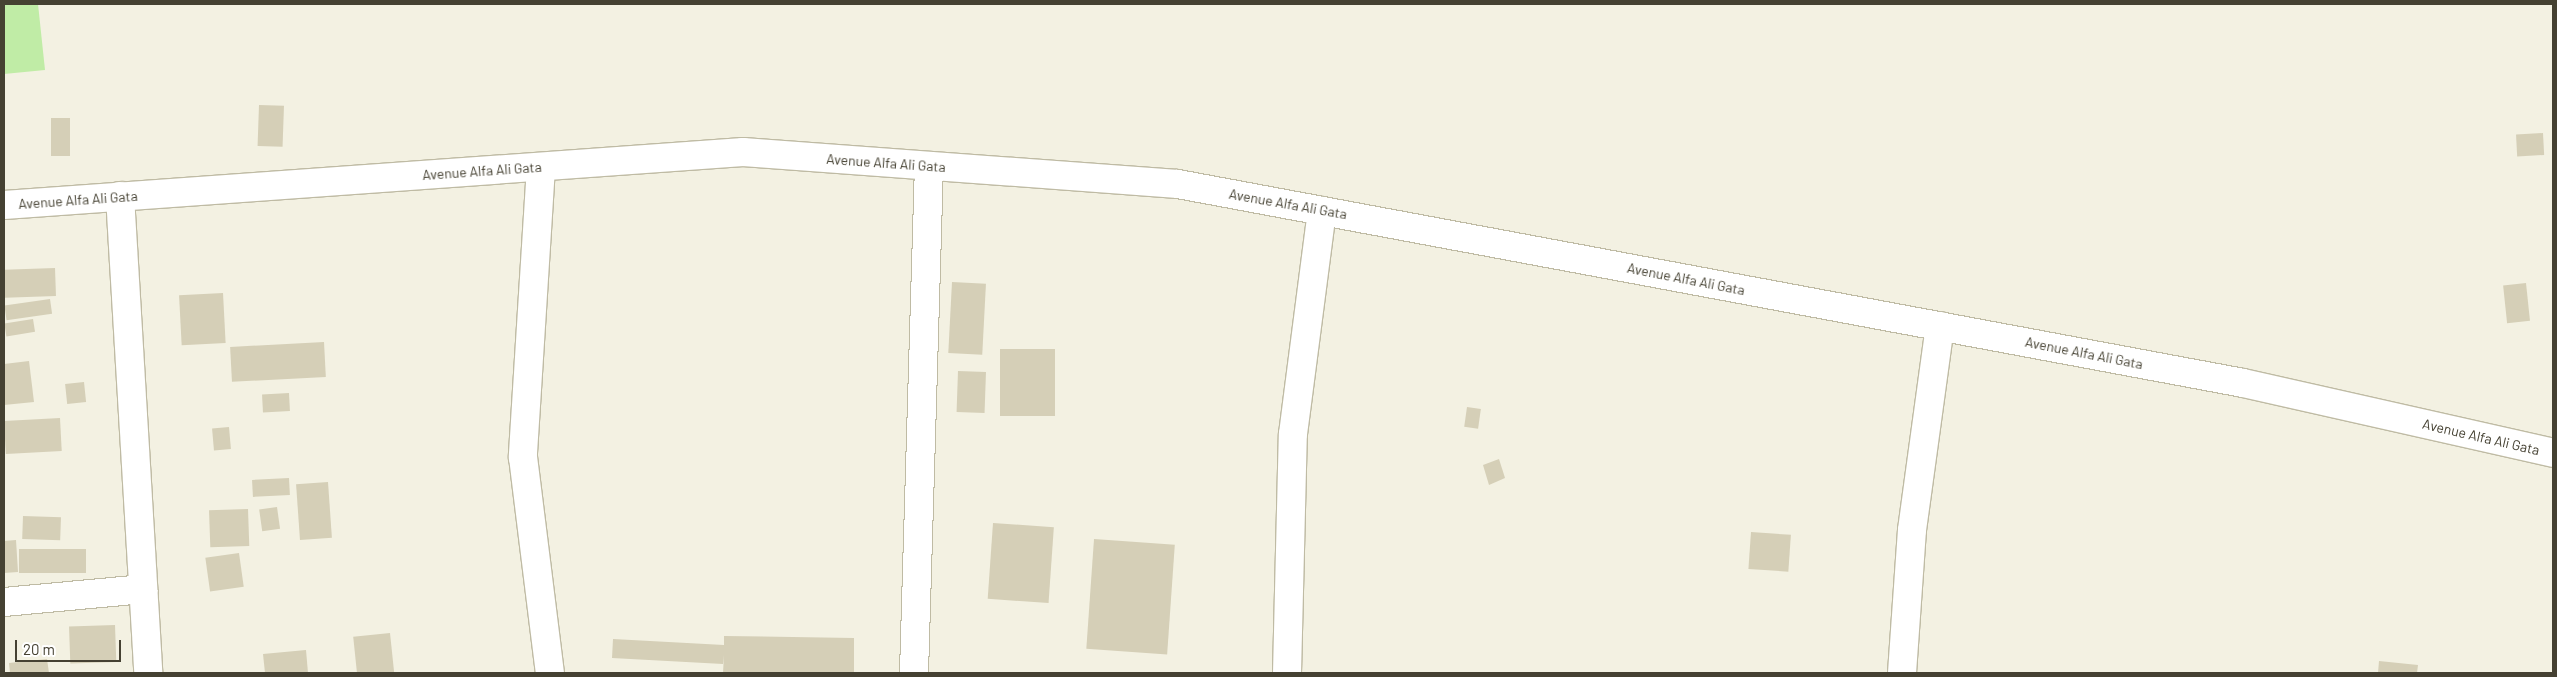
<!DOCTYPE html>
<html>
<head>
<meta charset="utf-8">
<style>
	body { margin:0 }
	#map { position:relative; width:2557px; height:677px; overflow:hidden; background:#f3f1e2; font-family:Barlow,sans-serif }
	div>[style] { position:absolute }
	.green>* { inset:0; background:#c0eca6 }
	.building>* { inset:0; background:#d5cfb7; transform-origin:0 0 }
	.roads { filter:drop-shadow(1px 0 #bfbba4) drop-shadow(-1px 0 #bfbba4) drop-shadow(0 1px #bfbba4) drop-shadow(0 -1px #bfbba4) }
	.minor>* { height:28px; margin:-14px; padding:0 14px; transform-origin:14px; border-radius:14px; background:#fff }
	.tertiary>* { height:28px; margin:-14px; padding:0 14px; transform-origin:14px; border-radius:14px; background:#fff }
	span { translate:-50% -50%; white-space:nowrap; text-align:center; line-height:1.15; -webkit-text-stroke:4.5px #fff; paint-order:stroke }
	.street-label { font-size:14px; color:#454132 }
	.frame { position:absolute; inset:0; border:5px solid #454132; pointer-events:none }
	.scale { position:absolute; left:15px; top:640px; width:106px; height:22px; box-sizing:border-box; border:2px solid #454132; border-top:0; padding-left:6px; font-size:15px; line-height:18px; white-space:nowrap; color:#454132; -webkit-text-stroke:4px #fff; paint-order:stroke }
</style>
</head>
<body>
<div id="map">
	<div class="green">
		<div style="clip-path:polygon(4px 4px,38px 4px,45px 70px,4px 74px)"></div>
	</div>
	<div class="building">
		<div style="left:259px;top:105px;width:25px;height:41px;rotate:2deg"></div>
		<div style="left:51px;top:118px;width:19px;height:38px"></div>
		<div style="left:2543px;top:133px;width:22px;height:27px;rotate:87deg"></div>
		<div style="left:55px;top:268px;width:28px;height:51px;rotate:88deg"></div>
		<div style="left:952px;top:282px;width:34px;height:71px;rotate:3deg"></div>
		<div style="left:2526px;top:283px;width:38px;height:23px;rotate:84deg"></div>
		<div style="left:223px;top:293px;width:50px;height:44px;rotate:87deg"></div>
		<div style="left:50px;top:299px;width:15px;height:46px;rotate:82deg"></div>
		<div style="left:33px;top:319px;width:13px;height:29px;rotate:81deg"></div>
		<div style="left:324px;top:342px;width:35px;height:94px;rotate:87deg"></div>
		<div style="left:1000px;top:349px;width:55px;height:67px"></div>
		<div style="clip-path:polygon(29px 361px,34px 402px,4px 405px,4px 364px)"></div>
		<div style="left:958px;top:371px;width:28px;height:41px;rotate:2deg"></div>
		<div style="left:84px;top:382px;width:20px;height:19px;rotate:84deg"></div>
		<div style="left:289px;top:393px;width:18px;height:27px;rotate:87deg"></div>
		<div style="left:1467px;top:407px;width:14px;height:20px;rotate:8deg"></div>
		<div style="left:60px;top:418px;width:33px;height:56px;rotate:87deg"></div>
		<div style="left:229px;top:427px;width:22px;height:17px;rotate:85deg"></div>
		<div style="clip-path:polygon(1499px 459px,1505px 478px,1489px 485px,1483px 465px)"></div>
		<div style="left:289px;top:478px;width:17px;height:37px;rotate:87deg"></div>
		<div style="left:328px;top:482px;width:56px;height:32px;rotate:86deg"></div>
		<div style="left:277px;top:507px;width:22px;height:18px;rotate:82deg"></div>
		<div style="left:248px;top:509px;width:37px;height:39px;rotate:88deg"></div>
		<div style="left:23px;top:516px;width:38px;height:23px;rotate:2deg"></div>
		<div style="left:993px;top:523px;width:61px;height:76px;rotate:4deg"></div>
		<div style="left:1751px;top:532px;width:40px;height:37px;rotate:4deg"></div>
		<div style="left:1094px;top:539px;width:81px;height:110px;rotate:4deg"></div>
		<div style="clip-path:polygon(16px 540px,18px 572px,4px 573px,4px 541px)"></div>
		<div style="left:19px;top:549px;width:67px;height:24px"></div>
		<div style="left:239px;top:553px;width:34px;height:34px;rotate:82deg"></div>
		<div style="left:115px;top:625px;width:37px;height:46px;rotate:88deg"></div>
		<div style="left:390px;top:633px;width:40px;height:37px;rotate:84deg"></div>
		<div style="clip-path:polygon(724px 636px,854px 638px,854px 673px,723px 673px,724px 655px,723px 664px,612px 658px,613px 639px,724px 645px)"></div>
		<div style="clip-path:polygon(306px 650px,308px 673px,265px 673px,263px 654px)"></div>
		<div style="clip-path:polygon(47px 659px,49px 673px,10px 673px,9px 663px)"></div>
		<div style="clip-path:polygon(2379px 661px,2418px 665px,2417px 673px,2378px 673px)"></div>
	</div>
	<div class="roads">
		<div class="minor">
			<div style="left:541px;top:167px;width:291px;rotate:93.6deg"></div>
			<div style="left:523px;top:457px;width:218px;rotate:82.9deg"></div>
			<div style="left:120px;top:196px;width:478px;rotate:86.6deg"></div>
			<div style="left:4px;top:602px;width:140px;rotate:-5.3deg"></div>
			<div style="left:914px;top:673px;width:507px;rotate:-88.31deg"></div>
			<div style="left:1287px;top:673px;width:239px;rotate:-88.6deg"></div>
			<div style="left:1293px;top:434px;width:225px;rotate:-82.6deg"></div>
			<div style="left:1902px;top:673px;width:143px;rotate:-86deg"></div>
			<div style="left:1912px;top:530px;width:206px;rotate:-82.2deg"></div>
		</div>
		<div class="tertiary">
			<div style="left:4px;top:205px;width:741px;rotate:-4.1deg"></div>
			<div style="left:743px;top:152px;width:436px;rotate:4.2deg"></div>
			<div style="left:1178px;top:184px;width:1083px;rotate:10.58deg"></div>
			<div style="left:2243px;top:383px;width:318px;rotate:12.7deg"></div>
		</div>
	</div>
	<div class="street-label">
		<span style="left:886px;top:163px;rotate:4deg">Avenue Alfa Ali Gata</span>
		<span style="left:482px;top:171px;rotate:-4deg">Avenue Alfa Ali Gata</span>
		<span style="left:78px;top:200px;rotate:-4deg">Avenue Alfa Ali Gata</span>
		<span style="left:1288px;top:204px;rotate:10deg">Avenue Alfa Ali Gata</span>
		<span style="left:1686px;top:279px;rotate:11deg">Avenue Alfa Ali Gata</span>
		<span style="left:2084px;top:353px;rotate:11deg">Avenue Alfa Ali Gata</span>
		<span style="left:2481px;top:437px;rotate:13deg">Avenue Alfa Ali Gata</span>
	</div>
	<div class="frame"></div>
	<div class="scale">20 m</div>
</div>
</body>
</html>
